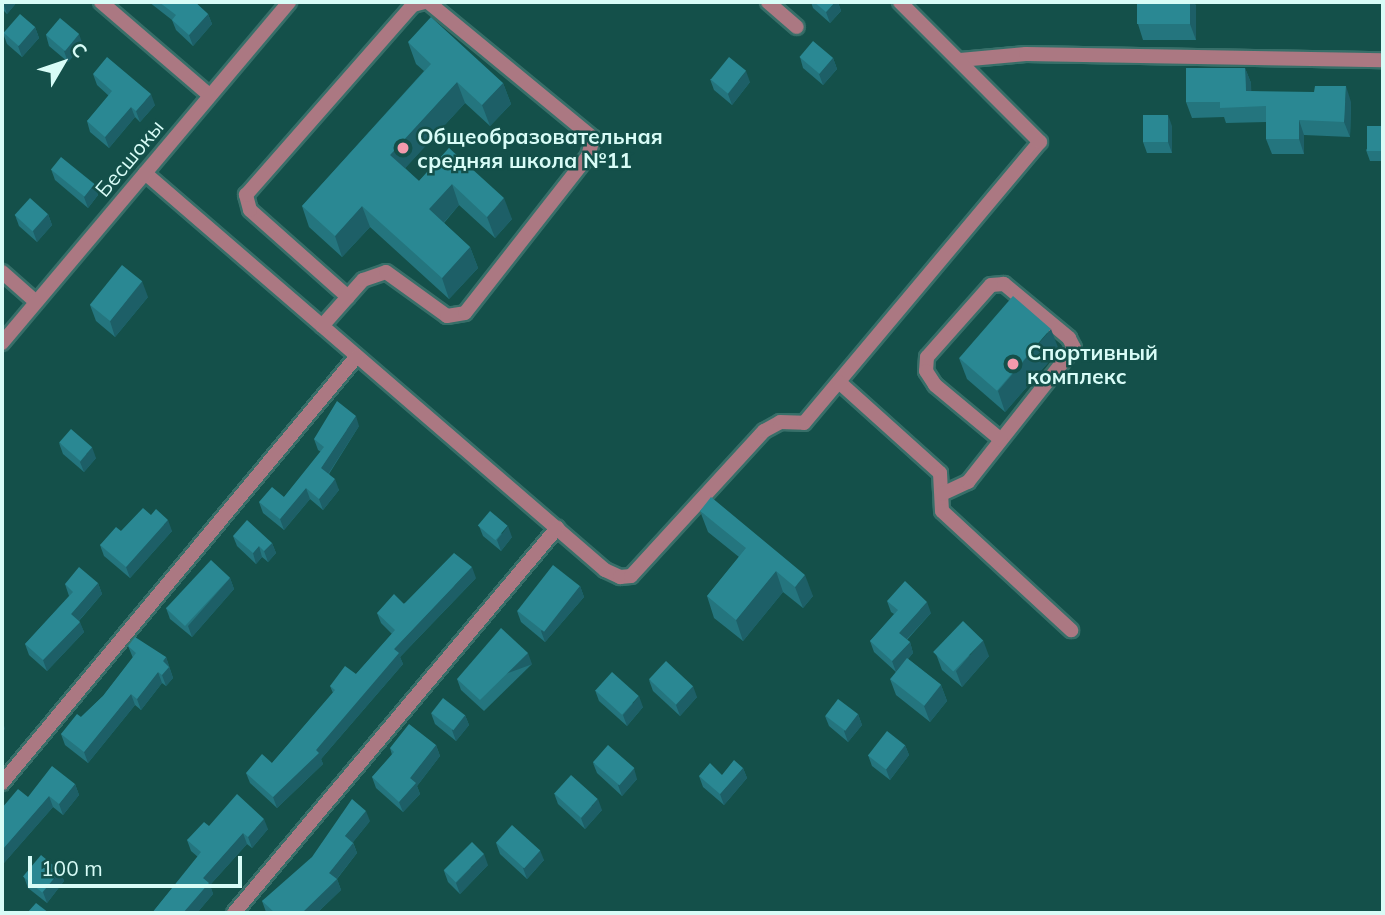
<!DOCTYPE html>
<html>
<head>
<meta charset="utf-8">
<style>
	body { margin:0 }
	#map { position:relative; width:1385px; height:915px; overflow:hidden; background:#14504a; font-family:Mulish,sans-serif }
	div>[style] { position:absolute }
	.roads { filter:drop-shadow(2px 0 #376f69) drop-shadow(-2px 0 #376f69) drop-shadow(0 2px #376f69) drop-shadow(0 -2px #376f69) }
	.minor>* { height:14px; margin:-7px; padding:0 7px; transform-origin:7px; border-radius:7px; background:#ab7882 }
	.wall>* { inset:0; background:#24757e }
	.shaded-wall>* { inset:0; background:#1d5f67; transform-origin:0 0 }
	.building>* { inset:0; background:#2a8893; transform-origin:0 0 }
	.dots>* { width:19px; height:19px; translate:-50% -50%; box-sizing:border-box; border:4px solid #14504a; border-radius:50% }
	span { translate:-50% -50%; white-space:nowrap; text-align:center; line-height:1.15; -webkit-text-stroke:5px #14504a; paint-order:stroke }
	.poi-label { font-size:21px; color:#d8fcf7; font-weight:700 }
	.left { translate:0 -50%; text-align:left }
	.street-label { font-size:21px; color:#d8fcf7 }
	.frame { position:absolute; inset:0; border:4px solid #d8fcf7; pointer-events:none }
	.north { position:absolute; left:28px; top:28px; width:70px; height:70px; -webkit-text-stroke:5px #14504a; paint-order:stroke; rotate:51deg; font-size:19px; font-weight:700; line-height:28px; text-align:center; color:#d8fcf7 }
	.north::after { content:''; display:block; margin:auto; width:24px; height:32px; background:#d8fcf7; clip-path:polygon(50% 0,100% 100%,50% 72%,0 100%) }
	.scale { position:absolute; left:28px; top:856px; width:214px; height:32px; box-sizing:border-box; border:4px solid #d8fcf7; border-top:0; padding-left:9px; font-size:21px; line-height:24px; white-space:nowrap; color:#d8fcf7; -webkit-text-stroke:5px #14504a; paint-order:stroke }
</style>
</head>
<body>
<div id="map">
	<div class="roads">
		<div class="minor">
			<div style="left:101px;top:2px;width:143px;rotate:40.7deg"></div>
			<div style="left:768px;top:2px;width:38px;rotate:41deg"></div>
			<div style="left:960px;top:60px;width:66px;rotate:-5.2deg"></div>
			<div style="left:1026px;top:54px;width:357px;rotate:1deg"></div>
			<div style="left:145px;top:173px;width:608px;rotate:40.8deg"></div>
			<div style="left:605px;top:570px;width:17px;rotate:25deg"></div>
			<div style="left:620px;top:577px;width:11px;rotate:-5deg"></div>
			<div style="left:631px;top:576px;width:197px;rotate:-47.5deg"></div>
			<div style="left:764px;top:431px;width:18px;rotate:-29deg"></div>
			<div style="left:780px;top:422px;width:24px;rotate:2deg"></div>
			<div style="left:804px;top:423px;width:367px;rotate:-50deg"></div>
			<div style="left:1040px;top:142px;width:198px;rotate:-135deg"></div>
			<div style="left:2px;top:272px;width:44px;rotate:41.3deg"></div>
			<div style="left:348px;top:297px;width:131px;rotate:-138.4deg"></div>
			<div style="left:250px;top:210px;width:16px;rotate:-105deg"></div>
			<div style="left:246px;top:195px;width:253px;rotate:-48.7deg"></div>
			<div style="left:413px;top:5px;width:11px;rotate:-15deg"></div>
			<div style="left:322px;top:326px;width:62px;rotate:-48.3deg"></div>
			<div style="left:363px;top:280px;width:24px;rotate:-19deg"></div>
			<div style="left:386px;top:272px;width:75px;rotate:35.8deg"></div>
			<div style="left:447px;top:316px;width:18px;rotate:-9deg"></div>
			<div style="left:465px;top:313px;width:199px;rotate:-51.9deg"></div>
			<div style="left:588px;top:156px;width:19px;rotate:-74deg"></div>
			<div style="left:593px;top:138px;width:214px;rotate:-140.5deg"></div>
			<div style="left:2px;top:343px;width:446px;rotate:-49.9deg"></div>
			<div style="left:839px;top:382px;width:136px;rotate:42deg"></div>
			<div style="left:940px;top:473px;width:38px;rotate:87deg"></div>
			<div style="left:942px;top:511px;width:176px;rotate:42.7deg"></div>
			<div style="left:942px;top:494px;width:29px;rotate:-25deg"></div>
			<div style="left:968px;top:482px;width:171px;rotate:-51.7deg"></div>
			<div style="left:1074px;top:348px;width:11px;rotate:-117deg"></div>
			<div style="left:1069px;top:338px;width:85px;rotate:-140.3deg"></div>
			<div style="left:1004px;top:284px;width:13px;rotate:176deg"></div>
			<div style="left:991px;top:285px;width:96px;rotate:131.6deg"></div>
			<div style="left:927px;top:357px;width:14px;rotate:94deg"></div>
			<div style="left:926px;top:371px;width:17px;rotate:57deg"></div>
			<div style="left:935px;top:385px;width:85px;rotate:39.7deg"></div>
			<div style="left:2px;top:783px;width:555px;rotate:-50.26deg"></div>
			<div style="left:234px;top:913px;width:503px;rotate:-50deg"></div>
		</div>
	</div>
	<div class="wall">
		<div style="clip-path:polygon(2px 2px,17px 2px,7px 14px,2px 9px)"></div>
		<div style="clip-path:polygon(149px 2px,195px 2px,208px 14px,212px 24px,193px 46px,176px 30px,172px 20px)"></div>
		<div style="clip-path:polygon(811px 2px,838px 2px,841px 11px,830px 23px,813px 8px)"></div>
		<div style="clip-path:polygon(1137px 2px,1194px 2px,1196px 6px,1196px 40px,1143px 40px,1138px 24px)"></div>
		<div style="clip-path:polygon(35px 27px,39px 38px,22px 57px,7px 44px,3px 33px)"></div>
		<div style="clip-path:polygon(46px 35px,83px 45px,68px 62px,49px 46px)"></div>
		<div style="clip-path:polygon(408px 42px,503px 83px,511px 104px,490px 126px,465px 103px,405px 168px,419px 181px,449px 148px,512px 219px,495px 238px,459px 205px,444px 223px,470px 247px,478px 268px,449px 299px,370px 227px,342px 257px,309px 227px,302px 206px,424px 71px,416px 64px)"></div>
		<div style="clip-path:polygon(800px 57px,833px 58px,837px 69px,823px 85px,803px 68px)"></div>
		<div style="clip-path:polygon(1245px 68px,1251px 83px,1251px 91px,1351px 102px,1350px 137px,1304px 135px,1304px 154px,1272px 154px,1266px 139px,1266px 122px,1226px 123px,1224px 117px,1192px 118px,1186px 102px)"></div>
		<div style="clip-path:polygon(93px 74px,155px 105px,140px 122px,135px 117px,109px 148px,90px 132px,87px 121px,109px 96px,97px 85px)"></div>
		<div style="clip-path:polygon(710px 79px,750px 82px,732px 105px,714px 90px)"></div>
		<div style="clip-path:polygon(1172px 126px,1172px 153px,1147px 153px,1143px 142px)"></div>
		<div style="clip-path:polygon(1383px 126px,1383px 161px,1370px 161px,1366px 150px)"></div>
		<div style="clip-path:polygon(51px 169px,94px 184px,98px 195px,88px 208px,55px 180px)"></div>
		<div style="clip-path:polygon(48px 214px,52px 225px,37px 242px,19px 226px,15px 215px)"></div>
		<div style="clip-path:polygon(148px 297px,115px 337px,96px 321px,90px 305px)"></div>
		<div style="clip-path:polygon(1059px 350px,1005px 412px,967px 379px,959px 358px)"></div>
		<div style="clip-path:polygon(359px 426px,329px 474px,339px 490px,323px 510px,310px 499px,284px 530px,263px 513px,259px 502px,284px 497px,321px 452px,318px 450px,314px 439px)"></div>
		<div style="clip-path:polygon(59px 443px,96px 458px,84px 472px,63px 454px)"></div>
		<div style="clip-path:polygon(700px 511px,813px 596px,803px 608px,783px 592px,743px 641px,714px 618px,707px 596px,739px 557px,708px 532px)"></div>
		<div style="clip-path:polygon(151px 515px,172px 531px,130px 578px,104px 556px,100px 545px,121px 531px)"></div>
		<div style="clip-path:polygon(479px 526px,512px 537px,501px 551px,483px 536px)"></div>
		<div style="clip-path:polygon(233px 536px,272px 543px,276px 553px,268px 562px,262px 557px,256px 564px,237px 546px)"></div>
		<div style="clip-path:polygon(230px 578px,234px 589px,192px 637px,170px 619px,166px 608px)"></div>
		<div style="clip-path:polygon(476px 578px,400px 657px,403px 664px,321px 759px,323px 764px,277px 808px,250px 783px,246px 773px,272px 763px,333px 693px,330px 686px,356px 674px,392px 634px,381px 623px,377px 613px)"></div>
		<div style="clip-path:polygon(98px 583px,102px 594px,79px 621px,84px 632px,47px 671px,29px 655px,25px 644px,69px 596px,65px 584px)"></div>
		<div style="clip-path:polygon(580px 586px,584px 597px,545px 642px,521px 622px,517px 611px)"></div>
		<div style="clip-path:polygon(887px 601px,931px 613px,907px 640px,910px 642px,913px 653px,908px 659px,941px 685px,947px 701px,930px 722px,896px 695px,890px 679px,896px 672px,874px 652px,870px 641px,894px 614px,891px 612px)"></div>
		<div style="clip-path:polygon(128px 646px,166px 657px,173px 678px,166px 686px,162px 683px,141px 710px,135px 705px,88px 763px,65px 745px,61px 734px,81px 717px,103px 696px,133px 658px)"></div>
		<div style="clip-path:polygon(936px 654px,989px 656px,962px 687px,942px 670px)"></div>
		<div style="clip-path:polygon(532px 664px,484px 711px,461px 690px,457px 679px)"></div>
		<div style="clip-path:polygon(649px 680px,697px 697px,680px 716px,653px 691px)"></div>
		<div style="clip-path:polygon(595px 690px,643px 707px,627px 726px,599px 701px)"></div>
		<div style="clip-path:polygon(431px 713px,465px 715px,469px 725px,456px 741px,435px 724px)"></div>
		<div style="clip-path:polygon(858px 714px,862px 725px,848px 742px,829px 726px,825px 716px)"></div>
		<div style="clip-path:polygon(436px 745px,440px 756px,417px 786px,420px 794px,403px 812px,376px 788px,372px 777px,392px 755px,390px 748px)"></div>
		<div style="clip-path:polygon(905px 745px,909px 755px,890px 780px,872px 766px,868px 755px)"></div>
		<div style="clip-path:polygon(593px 763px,637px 779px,622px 796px,597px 773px)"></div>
		<div style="clip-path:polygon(743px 768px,747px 778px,724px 805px,703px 787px,699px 776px,722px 775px)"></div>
		<div style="clip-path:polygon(75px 784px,79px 795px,63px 815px,53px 807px,3px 864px,2px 862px,2px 808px,28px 797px)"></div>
		<div style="clip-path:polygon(554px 793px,602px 810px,585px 829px,558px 804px)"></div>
		<div style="clip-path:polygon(370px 821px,353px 842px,357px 853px,337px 879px,341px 890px,317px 913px,268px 913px,266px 912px,262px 901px)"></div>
		<div style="clip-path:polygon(209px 826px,268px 829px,252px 848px,247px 844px,210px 885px,213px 894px,197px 913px,152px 913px,198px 857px,191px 851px,187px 840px)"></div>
		<div style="clip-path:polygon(496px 843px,544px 860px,527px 879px,500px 854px)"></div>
		<div style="clip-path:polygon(488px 865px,460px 894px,448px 882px,444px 871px)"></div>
		<div style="clip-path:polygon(60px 871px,64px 881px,47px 903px,28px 888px,24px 877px)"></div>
	</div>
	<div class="shaded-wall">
		<div style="clip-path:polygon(4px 2px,17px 2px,7px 14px,3px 3px)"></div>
		<div style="clip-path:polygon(835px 2px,838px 2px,841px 11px,830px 23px,826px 12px)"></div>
		<div style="clip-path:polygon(1190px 2px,1194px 2px,1196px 6px,1196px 40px,1190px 24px)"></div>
		<div style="clip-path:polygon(208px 14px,212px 24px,193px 46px,189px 35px)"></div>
		<div style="clip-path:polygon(35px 27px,39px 38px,22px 57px,18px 46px)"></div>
		<div style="clip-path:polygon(79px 34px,83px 45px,68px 62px,64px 51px)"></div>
		<div style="clip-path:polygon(833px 58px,837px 69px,823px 85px,819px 74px)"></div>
		<div style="clip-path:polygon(1245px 68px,1251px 83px,1252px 106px,1246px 91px)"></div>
		<div style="clip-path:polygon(746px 71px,750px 82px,732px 105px,728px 94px)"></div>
		<div style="clip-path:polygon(457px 82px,465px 103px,398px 176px,390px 155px)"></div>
		<div style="clip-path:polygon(503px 83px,511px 104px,490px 126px,482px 105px)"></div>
		<div style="clip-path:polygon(1346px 86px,1351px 102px,1350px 137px,1344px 122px)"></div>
		<div style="clip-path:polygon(151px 94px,155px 105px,140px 122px,136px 111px)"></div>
		<div style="clip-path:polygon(131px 107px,135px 117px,109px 148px,105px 137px)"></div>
		<div style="clip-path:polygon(1168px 115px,1172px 126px,1172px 153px,1168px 142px)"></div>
		<div style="clip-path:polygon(1299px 120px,1304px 135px,1304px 154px,1299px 139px)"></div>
		<div style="clip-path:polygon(94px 184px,98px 195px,88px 208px,84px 197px)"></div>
		<div style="clip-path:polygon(452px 184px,459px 205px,437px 230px,429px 209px)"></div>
		<div style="clip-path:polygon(504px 198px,512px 219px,495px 238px,487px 217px)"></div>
		<div style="clip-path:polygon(362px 206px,370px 227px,342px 257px,335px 236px)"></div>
		<div style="clip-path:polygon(48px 214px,52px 225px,37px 242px,33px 231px)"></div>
		<div style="clip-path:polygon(470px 247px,478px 268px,449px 299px,442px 278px)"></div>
		<div style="clip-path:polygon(142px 281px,148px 297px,115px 337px,110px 321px)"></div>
		<div style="clip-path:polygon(1051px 329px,1059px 350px,1005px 412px,998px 391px)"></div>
		<div style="clip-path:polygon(356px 416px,359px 426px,325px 479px,321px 468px)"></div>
		<div style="clip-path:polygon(92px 447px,96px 458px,84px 472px,80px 462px)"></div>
		<div style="clip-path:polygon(335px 479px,339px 490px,323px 510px,319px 499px)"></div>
		<div style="clip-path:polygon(306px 488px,310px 499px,284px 530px,280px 519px)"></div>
		<div style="clip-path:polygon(168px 520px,172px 531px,130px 578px,126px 567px)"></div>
		<div style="clip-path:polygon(508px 526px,512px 537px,501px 551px,497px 540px)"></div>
		<div style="clip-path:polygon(272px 543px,276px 553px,268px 562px,264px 551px)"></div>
		<div style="clip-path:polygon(259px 546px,262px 557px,256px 564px,253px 553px)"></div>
		<div style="clip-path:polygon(472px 567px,476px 578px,400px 657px,403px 664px,321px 759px,323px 764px,277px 808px,273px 797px,316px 750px,394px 649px)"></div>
		<div style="clip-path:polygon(776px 571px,783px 592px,743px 641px,736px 620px)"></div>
		<div style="clip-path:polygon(805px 575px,813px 596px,803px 608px,795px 587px)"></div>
		<div style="clip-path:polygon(230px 578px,234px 589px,192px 637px,188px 626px)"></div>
		<div style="clip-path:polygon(98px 583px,102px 594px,75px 625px,71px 614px)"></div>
		<div style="clip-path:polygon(580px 586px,584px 597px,545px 642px,541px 631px)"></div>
		<div style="clip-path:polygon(927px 602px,931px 613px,903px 643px,899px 633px)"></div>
		<div style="clip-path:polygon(80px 622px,84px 632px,47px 671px,43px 660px)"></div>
		<div style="clip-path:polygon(983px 640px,989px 656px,962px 687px,956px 671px)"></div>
		<div style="clip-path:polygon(910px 642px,913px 653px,896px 672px,892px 661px)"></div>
		<div style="left:528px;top:653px;width:12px;height:67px;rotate:70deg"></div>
		<div style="clip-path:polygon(166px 657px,173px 678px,166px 686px,162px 675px,163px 661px)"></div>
		<div style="clip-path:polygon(158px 672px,162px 683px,141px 710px,137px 699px)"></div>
		<div style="clip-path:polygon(941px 685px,947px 701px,930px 722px,924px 706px)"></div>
		<div style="clip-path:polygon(693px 686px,697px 697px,680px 716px,676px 705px)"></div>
		<div style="clip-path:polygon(131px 694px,135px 705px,88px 763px,84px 752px)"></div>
		<div style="clip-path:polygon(639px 696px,643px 707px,627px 726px,623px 715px)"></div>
		<div style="clip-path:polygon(858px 714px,862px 725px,848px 742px,844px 731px)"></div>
		<div style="clip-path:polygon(465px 715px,469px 725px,456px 741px,452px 730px)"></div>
		<div style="clip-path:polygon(2px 719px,5px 729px,2px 733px)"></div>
		<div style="clip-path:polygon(436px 745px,440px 756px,417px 786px,420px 794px,403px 812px,399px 802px,410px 778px)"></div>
		<div style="clip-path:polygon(905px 745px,909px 755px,890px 780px,886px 769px)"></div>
		<div style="clip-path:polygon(634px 768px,637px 779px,622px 796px,618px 785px)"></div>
		<div style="clip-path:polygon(743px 768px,747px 778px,724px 805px,720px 794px)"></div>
		<div style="clip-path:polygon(75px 784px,79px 795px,63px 815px,59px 804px)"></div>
		<div style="clip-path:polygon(49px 796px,53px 807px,3px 864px,2px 859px,2px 850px)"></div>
		<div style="clip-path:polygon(598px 799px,602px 810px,585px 829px,581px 818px)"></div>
		<div style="clip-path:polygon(366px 811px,370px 821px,349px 847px,345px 836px)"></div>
		<div style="clip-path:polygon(264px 819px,268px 829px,252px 848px,248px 837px)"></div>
		<div style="clip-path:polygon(243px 833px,247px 844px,210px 885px,213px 894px,197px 913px,183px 913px,203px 878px)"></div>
		<div style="clip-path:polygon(353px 843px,357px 853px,335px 881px,337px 879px,341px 890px,317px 913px,302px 913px,329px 873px)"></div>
		<div style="clip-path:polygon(540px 850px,544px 860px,527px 879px,523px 868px)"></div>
		<div style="clip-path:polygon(484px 854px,488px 865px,460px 894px,456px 883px)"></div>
		<div style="clip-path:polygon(60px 871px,64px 881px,47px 903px,43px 892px)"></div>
	</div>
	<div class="building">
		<div style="clip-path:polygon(159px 2px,195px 2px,208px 14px,189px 35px,172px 20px,176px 15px)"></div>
		<div style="clip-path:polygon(814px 2px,835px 2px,826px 12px)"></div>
		<div style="left:1137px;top:2px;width:53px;height:22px"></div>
		<div style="left:20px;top:14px;width:20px;height:25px;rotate:41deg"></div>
		<div style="clip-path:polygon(431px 17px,503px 83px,482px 105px,457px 82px,390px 155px,419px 181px,449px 148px,504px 198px,487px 217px,452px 184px,429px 209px,470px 247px,442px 278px,362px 206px,335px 236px,302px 206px,431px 64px,408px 42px)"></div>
		<div style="left:60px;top:18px;width:25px;height:22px;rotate:40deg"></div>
		<div style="left:813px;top:41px;width:26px;height:21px;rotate:40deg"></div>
		<div style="clip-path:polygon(107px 57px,151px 94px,136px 111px,131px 107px,105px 137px,87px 121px,112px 91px,93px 74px)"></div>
		<div style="left:729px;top:57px;width:22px;height:29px;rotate:39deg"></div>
		<div style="clip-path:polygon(1186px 68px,1245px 68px,1246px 91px,1314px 92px,1315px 86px,1346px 86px,1344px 122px,1299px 120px,1299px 139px,1266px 139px,1266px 106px,1220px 108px,1220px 102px,1186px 102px)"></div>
		<div style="left:1143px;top:115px;width:25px;height:27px"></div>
		<div style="left:1383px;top:126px;width:25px;height:16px;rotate:90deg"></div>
		<div style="left:61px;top:157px;width:43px;height:16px;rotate:39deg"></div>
		<div style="left:30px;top:198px;width:24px;height:23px;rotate:42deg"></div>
		<div style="left:122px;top:265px;width:26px;height:51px;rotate:39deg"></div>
		<div style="left:1013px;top:296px;width:50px;height:82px;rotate:41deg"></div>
		<div style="clip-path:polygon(337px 401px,356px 416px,321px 468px,335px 479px,319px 499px,306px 488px,280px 519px,259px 502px,272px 487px,284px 497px,324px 447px,314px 439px)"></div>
		<div style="left:71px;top:429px;width:28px;height:18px;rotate:41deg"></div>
		<div style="clip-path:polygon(711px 497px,805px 575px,795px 587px,776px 571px,736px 620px,707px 596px,746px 548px,700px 511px)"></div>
		<div style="clip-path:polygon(143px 508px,151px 515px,156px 509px,168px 520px,126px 567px,100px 545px,116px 527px,121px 531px)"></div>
		<div style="left:490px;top:511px;width:23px;height:19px;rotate:40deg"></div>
		<div style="clip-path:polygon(247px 520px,272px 543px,264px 551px,259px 546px,253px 553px,233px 536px)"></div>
		<div style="clip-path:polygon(454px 553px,472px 567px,394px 649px,399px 653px,316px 750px,319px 753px,273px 797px,246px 773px,262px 754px,272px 763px,335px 690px,330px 686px,345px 666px,356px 674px,395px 630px,377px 613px,394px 594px,404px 604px)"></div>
		<div style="left:211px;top:560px;width:26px;height:66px;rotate:43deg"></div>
		<div style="left:553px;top:565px;width:34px;height:58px;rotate:38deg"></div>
		<div style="clip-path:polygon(79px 567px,98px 583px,71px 614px,80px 622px,43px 660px,25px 644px,73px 592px,65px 584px)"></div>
		<div style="clip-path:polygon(905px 581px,927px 602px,899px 633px,910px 642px,892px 661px,870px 641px,898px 610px,887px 601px)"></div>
		<div style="left:963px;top:621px;width:28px;height:43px;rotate:44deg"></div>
		<div style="clip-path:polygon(501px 628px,528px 653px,480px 700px,457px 679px)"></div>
		<div style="clip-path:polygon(135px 637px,166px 657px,163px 661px,169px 667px,162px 675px,158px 672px,137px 699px,131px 694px,84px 752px,61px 734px,77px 714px,81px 717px,103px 696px,136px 653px,128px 646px)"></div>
		<div style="left:907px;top:658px;width:43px;height:27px;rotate:38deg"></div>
		<div style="left:666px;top:661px;width:37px;height:25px;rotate:43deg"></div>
		<div style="left:612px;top:672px;width:36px;height:25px;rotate:42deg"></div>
		<div style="left:443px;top:698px;width:28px;height:19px;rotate:38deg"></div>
		<div style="left:838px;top:699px;width:25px;height:21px;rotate:37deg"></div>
		<div style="clip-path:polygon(409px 724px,436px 745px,410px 778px,416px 783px,399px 802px,372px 777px,394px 752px,390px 748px)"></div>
		<div style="left:887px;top:731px;width:23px;height:31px;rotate:38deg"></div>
		<div style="left:608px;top:745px;width:35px;height:23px;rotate:41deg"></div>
		<div style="clip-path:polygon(734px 760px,743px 768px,720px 794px,699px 776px,710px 763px,722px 775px)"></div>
		<div style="clip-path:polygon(52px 766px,75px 784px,59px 804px,49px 796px,2px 850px,2px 808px,18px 789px,28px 797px)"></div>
		<div style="left:571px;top:775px;width:36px;height:25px;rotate:42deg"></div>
		<div style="clip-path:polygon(237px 794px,264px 819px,248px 837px,243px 833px,203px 878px,209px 883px,183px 913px,152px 913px,201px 852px,187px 840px,204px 822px,209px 826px)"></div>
		<div style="clip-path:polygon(352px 799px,366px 811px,345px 836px,353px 843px,329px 873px,337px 879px,302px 913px,275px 913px,262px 901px,312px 857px)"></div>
		<div style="left:512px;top:825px;width:38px;height:24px;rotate:42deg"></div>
		<div style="left:472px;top:842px;width:17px;height:40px;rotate:45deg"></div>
		<div style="left:41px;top:855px;width:25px;height:28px;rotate:40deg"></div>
		<div style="clip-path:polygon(36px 903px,49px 913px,27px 913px)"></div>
	</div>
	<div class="dots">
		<div style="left:403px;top:148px;background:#f39aac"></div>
		<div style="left:1013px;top:364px;background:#f39aac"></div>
	</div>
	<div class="poi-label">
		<span class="left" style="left:417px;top:148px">Общеобразовательная<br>средняя школа №11</span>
		<span class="left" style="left:1027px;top:364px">Спортивный<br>комплекс</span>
	</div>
	<div class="street-label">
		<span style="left:129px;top:158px;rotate:-50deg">Бесшокы</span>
	</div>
	<div class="frame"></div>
	<div class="north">С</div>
	<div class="scale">100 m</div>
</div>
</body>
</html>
